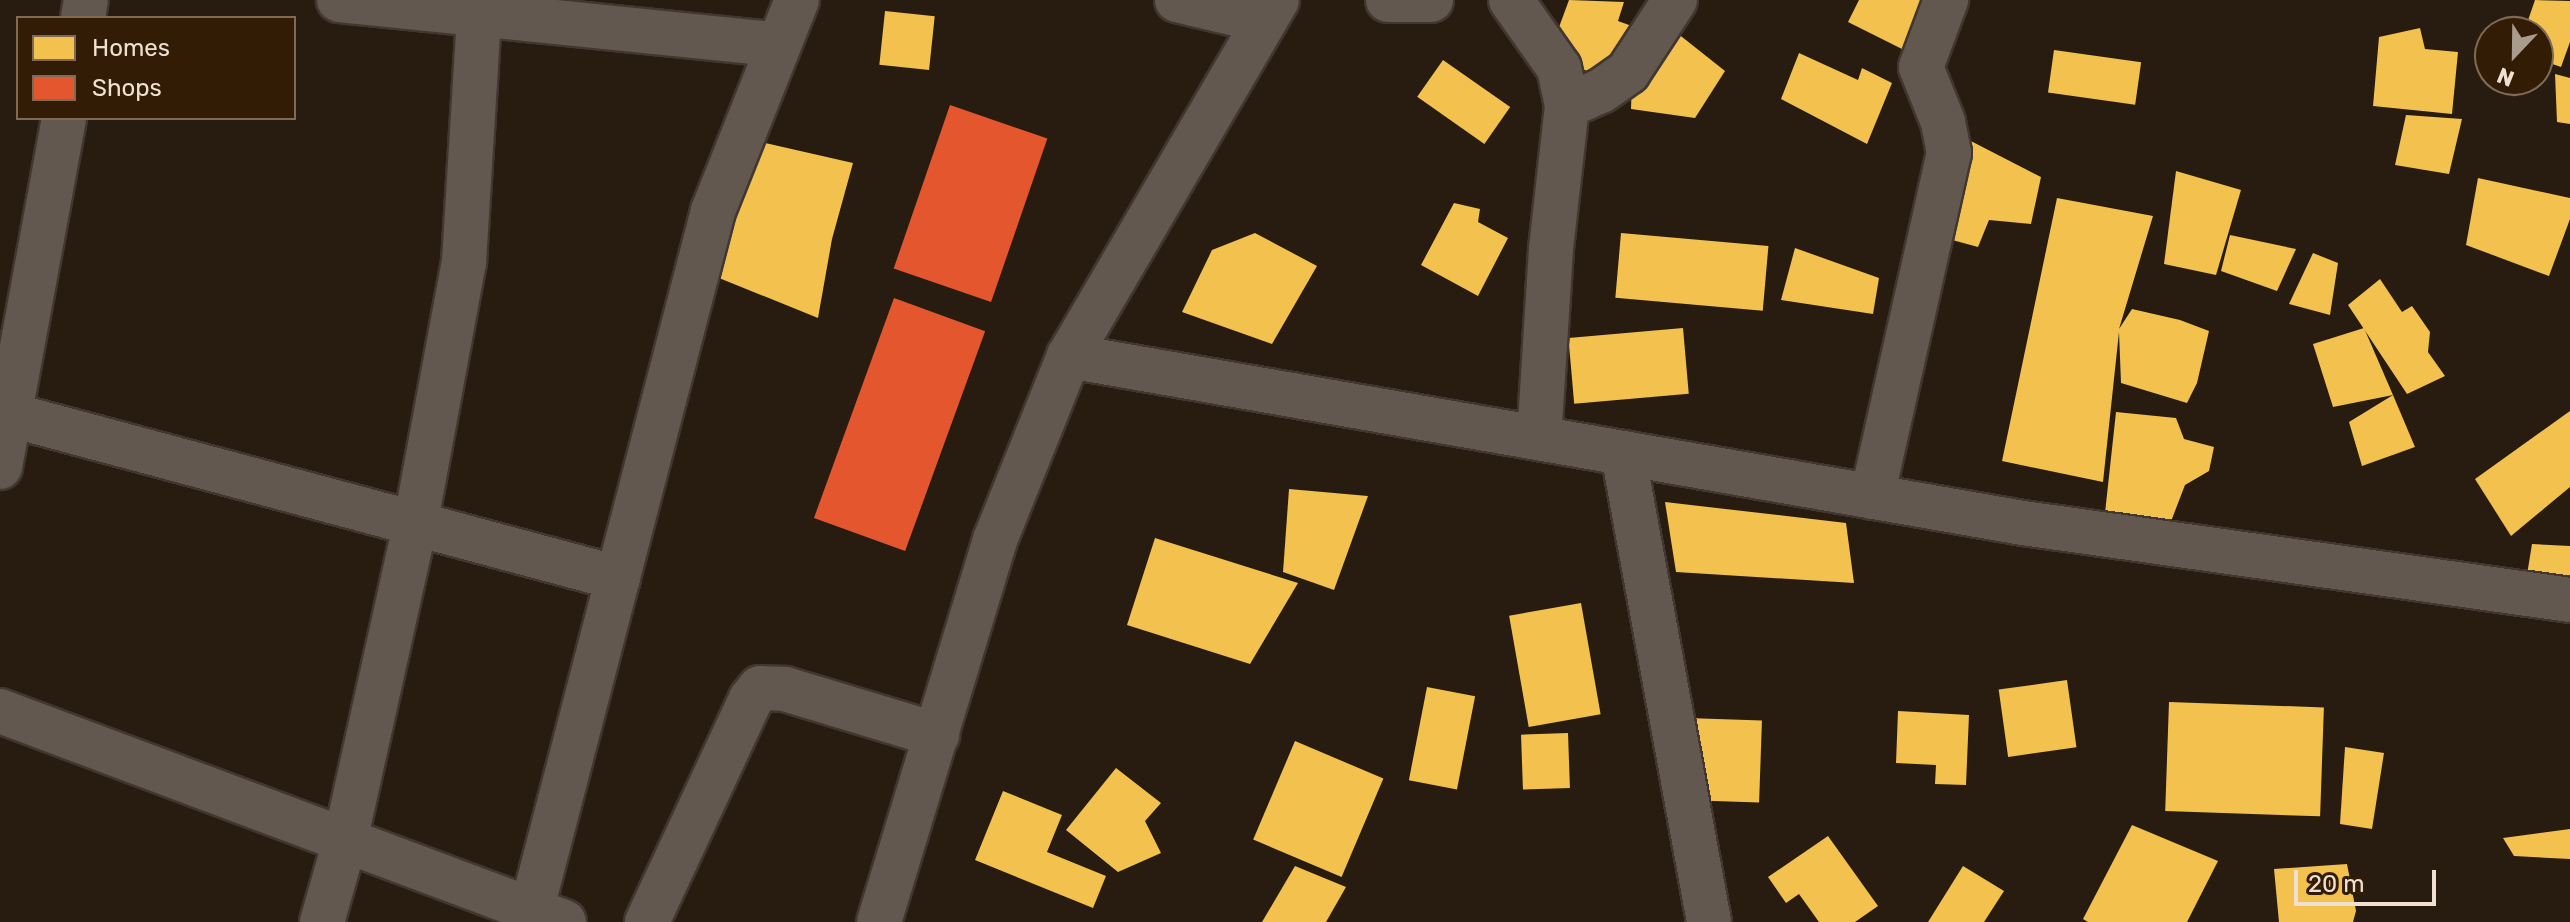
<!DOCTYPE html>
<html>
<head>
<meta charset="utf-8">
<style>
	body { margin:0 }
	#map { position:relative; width:2570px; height:922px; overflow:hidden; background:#281c10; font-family:Rubik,sans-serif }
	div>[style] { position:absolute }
	.homes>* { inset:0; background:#f2c14e; transform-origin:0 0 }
	.shops>* { inset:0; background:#e4572e; transform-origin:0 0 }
	.roads { filter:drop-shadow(2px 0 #413730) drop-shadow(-2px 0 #413730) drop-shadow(0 2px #413730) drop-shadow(0 -2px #413730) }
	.street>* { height:44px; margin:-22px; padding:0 22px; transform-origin:22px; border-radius:22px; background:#625850 }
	span { translate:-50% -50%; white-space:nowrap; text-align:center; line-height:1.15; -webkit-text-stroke:8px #321c05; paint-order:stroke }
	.legend { position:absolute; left:16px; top:16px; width:280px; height:104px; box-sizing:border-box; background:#321c05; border:2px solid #7e6a57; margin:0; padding:10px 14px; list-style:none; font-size:24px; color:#efe0d2 }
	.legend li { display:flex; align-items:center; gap:16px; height:40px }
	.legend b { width:40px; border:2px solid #7e6a57 }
	.north { position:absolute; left:2474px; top:16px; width:80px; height:80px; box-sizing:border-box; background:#321c05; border:2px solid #7e6a57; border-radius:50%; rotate:202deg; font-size:22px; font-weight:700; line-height:32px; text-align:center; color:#efe0d2 }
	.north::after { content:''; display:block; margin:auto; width:28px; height:36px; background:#a99b8e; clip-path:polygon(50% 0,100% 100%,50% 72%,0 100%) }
	.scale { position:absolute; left:2294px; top:870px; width:142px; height:36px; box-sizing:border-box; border:4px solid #efe0d2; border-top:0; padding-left:10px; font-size:24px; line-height:28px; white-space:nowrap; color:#efe0d2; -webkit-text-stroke:6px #321c05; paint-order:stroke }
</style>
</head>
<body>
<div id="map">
	<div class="homes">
		<div style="clip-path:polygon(1569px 0,1624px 2px,1618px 21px,1643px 30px,1607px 78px,1548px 57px)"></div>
		<div style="clip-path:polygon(1859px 0,1931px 0,1906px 51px,1848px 22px)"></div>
		<div style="clip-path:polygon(2535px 0,2570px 1px,2570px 42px,2561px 67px,2538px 59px,2538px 32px,2524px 32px)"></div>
		<div style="left:885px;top:11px;width:50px;height:54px;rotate:6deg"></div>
		<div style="clip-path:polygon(1667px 25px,1725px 71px,1695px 118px,1631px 109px,1632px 79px)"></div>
		<div style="clip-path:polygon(2420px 28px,2425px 49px,2458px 52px,2452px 114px,2373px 106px,2379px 37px)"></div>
		<div style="left:2054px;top:50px;width:88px;height:43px;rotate:8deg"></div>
		<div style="clip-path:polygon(1799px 53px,1858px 80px,1862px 68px,1892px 83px,1867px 144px,1781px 99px)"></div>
		<div style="left:1443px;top:60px;width:82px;height:45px;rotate:35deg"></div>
		<div style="clip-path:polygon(2555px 74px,2570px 78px,2570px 124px,2557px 122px)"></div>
		<div style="clip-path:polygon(2406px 115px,2462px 119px,2449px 174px,2395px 165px)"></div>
		<div style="clip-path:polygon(1965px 138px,2041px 177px,2031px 224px,1989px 220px,1978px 247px,1945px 238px)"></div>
		<div style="clip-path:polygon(752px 140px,853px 163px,832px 239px,818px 318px,719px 278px)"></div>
		<div style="clip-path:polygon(2176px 171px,2241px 190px,2216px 275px,2164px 264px)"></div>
		<div style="clip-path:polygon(2478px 178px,2570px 198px,2570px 219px,2549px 276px,2466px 245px)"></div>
		<div style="clip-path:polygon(2057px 198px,2153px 216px,2119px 329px,2132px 309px,2180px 320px,2209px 331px,2197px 383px,2187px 403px,2121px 383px,2119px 332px,2103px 482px,2002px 461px)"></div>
		<div style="clip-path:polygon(1454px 203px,1480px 209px,1478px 222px,1508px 238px,1478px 296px,1421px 265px)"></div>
		<div style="clip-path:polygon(1255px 233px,1317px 266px,1272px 344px,1182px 312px,1212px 250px)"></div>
		<div style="left:1621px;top:233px;width:148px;height:65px;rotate:5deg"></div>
		<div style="clip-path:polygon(2230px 235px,2296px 249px,2277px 291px,2221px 271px)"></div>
		<div style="clip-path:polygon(1795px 248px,1879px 278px,1873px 314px,1781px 300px)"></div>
		<div style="clip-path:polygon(2313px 253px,2338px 263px,2330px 315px,2289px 304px)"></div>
		<div style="clip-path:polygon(2380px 279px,2402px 312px,2412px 306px,2430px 332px,2428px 352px,2445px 376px,2407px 394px,2348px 305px)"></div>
		<div style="left:1683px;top:328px;width:66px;height:115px;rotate:85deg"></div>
		<div style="clip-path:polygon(2364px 328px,2393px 395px,2333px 407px,2313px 344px)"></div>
		<div style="clip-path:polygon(2393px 395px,2415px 447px,2362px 466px,2349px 422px)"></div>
		<div style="clip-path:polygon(2570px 411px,2570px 487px,2511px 536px,2475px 479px)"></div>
		<div style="clip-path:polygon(2116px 412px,2176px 418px,2184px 439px,2214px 447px,2209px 471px,2185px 485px,2170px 524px,2105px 513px)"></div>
		<div style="clip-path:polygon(1289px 489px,1368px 496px,1334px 590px,1283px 572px)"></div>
		<div style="clip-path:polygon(1665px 502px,1846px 523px,1854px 583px,1676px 572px)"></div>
		<div style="clip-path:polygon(1155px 538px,1298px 583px,1250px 664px,1127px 625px)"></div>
		<div style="clip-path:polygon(2532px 544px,2570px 546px,2570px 591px,2525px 587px)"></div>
		<div style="left:1581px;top:603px;width:113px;height:73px;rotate:80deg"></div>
		<div style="left:2067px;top:680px;width:68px;height:69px;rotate:82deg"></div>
		<div style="left:1427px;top:687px;width:49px;height:95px;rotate:11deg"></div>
		<div style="left:2169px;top:702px;width:155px;height:109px;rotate:2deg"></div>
		<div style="clip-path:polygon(1898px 711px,1969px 715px,1966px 785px,1935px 784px,1936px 765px,1896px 763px)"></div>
		<div style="left:1687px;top:718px;width:75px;height:82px;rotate:2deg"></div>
		<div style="left:1568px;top:733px;width:55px;height:47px;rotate:88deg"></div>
		<div style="left:1295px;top:741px;width:96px;height:107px;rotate:23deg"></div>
		<div style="clip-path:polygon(2345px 747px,2384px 753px,2372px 829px,2340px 824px)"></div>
		<div style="clip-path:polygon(1116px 768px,1161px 803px,1145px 821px,1161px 853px,1118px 872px,1066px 830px)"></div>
		<div style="clip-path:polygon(1003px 791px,1062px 815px,1047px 852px,1106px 876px,1093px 908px,975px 860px)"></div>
		<div style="clip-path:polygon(2132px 825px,2218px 861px,2187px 922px,2088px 922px,2083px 919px)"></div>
		<div style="clip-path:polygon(2570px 829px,2570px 859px,2514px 856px,2503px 838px)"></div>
		<div style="clip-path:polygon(1828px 836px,1878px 906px,1855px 922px,1819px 922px,1799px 894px,1786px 903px,1768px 877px)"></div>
		<div style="clip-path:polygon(2347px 864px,2356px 911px,2353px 922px,2279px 922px,2274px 869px)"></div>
		<div style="clip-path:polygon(1295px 866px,1346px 887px,1326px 922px,1262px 922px)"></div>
		<div style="clip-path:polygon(1963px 866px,2004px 891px,1984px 922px,1928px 922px)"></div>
	</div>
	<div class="shops">
		<div style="left:950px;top:105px;width:103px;height:173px;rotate:19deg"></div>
		<div style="left:894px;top:298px;width:97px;height:234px;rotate:20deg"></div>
	</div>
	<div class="roads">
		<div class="street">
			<div style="left:339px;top:0;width:442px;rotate:5.8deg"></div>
			<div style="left:1177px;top:0;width:90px;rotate:13.4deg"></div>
			<div style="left:1388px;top:0;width:43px"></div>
			<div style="left:1511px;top:0;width:83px;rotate:54.8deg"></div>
			<div style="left:1559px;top:68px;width:39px;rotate:78deg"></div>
			<div style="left:1567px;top:106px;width:144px;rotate:96.4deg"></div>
			<div style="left:1551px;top:249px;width:189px;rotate:93.6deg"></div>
			<div style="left:83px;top:18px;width:18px;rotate:-81deg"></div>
			<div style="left:1567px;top:106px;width:37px;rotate:-24deg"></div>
			<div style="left:1601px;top:91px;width:33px;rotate:-35deg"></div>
			<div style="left:1628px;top:72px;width:86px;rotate:-56.9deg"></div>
			<div style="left:1069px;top:356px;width:969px;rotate:9.93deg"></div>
			<div style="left:2023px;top:523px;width:552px;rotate:8.01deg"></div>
			<div style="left:0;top:412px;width:640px;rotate:15.04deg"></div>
			<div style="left:1623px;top:453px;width:477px;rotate:79.6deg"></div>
			<div style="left:0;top:467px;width:355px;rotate:-79.6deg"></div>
			<div style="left:1872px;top:497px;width:353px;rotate:-77.4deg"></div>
			<div style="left:1949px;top:153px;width:32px;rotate:-101deg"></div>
			<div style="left:1943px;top:122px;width:59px;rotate:-111.8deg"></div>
			<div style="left:1921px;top:67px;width:72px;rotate:-69.5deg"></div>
			<div style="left:0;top:711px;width:602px;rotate:20.51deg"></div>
			<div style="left:532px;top:908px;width:720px;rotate:-75.44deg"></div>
			<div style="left:713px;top:211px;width:227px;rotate:-68.3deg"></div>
			<div style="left:322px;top:922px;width:84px;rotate:-74.1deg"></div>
			<div style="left:345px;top:841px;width:323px;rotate:-77.5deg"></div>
			<div style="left:415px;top:526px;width:269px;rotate:-79.5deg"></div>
			<div style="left:464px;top:262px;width:246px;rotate:-86.5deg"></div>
			<div style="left:647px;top:922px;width:246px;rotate:-65deg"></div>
			<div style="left:751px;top:699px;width:14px;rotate:-51deg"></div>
			<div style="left:760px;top:688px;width:25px;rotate:2deg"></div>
			<div style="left:785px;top:689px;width:159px;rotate:16.8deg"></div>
			<div style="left:879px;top:922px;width:399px;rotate:-73.1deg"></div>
			<div style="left:995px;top:540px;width:198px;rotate:-68.1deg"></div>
			<div style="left:1069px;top:356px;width:412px;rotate:-59.7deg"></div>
		</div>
	</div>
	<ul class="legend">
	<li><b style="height:22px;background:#f2c14e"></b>Homes</li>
	<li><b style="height:22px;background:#e4572e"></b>Shops</li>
	</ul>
	<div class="north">N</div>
	<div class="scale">20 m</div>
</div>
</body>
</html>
